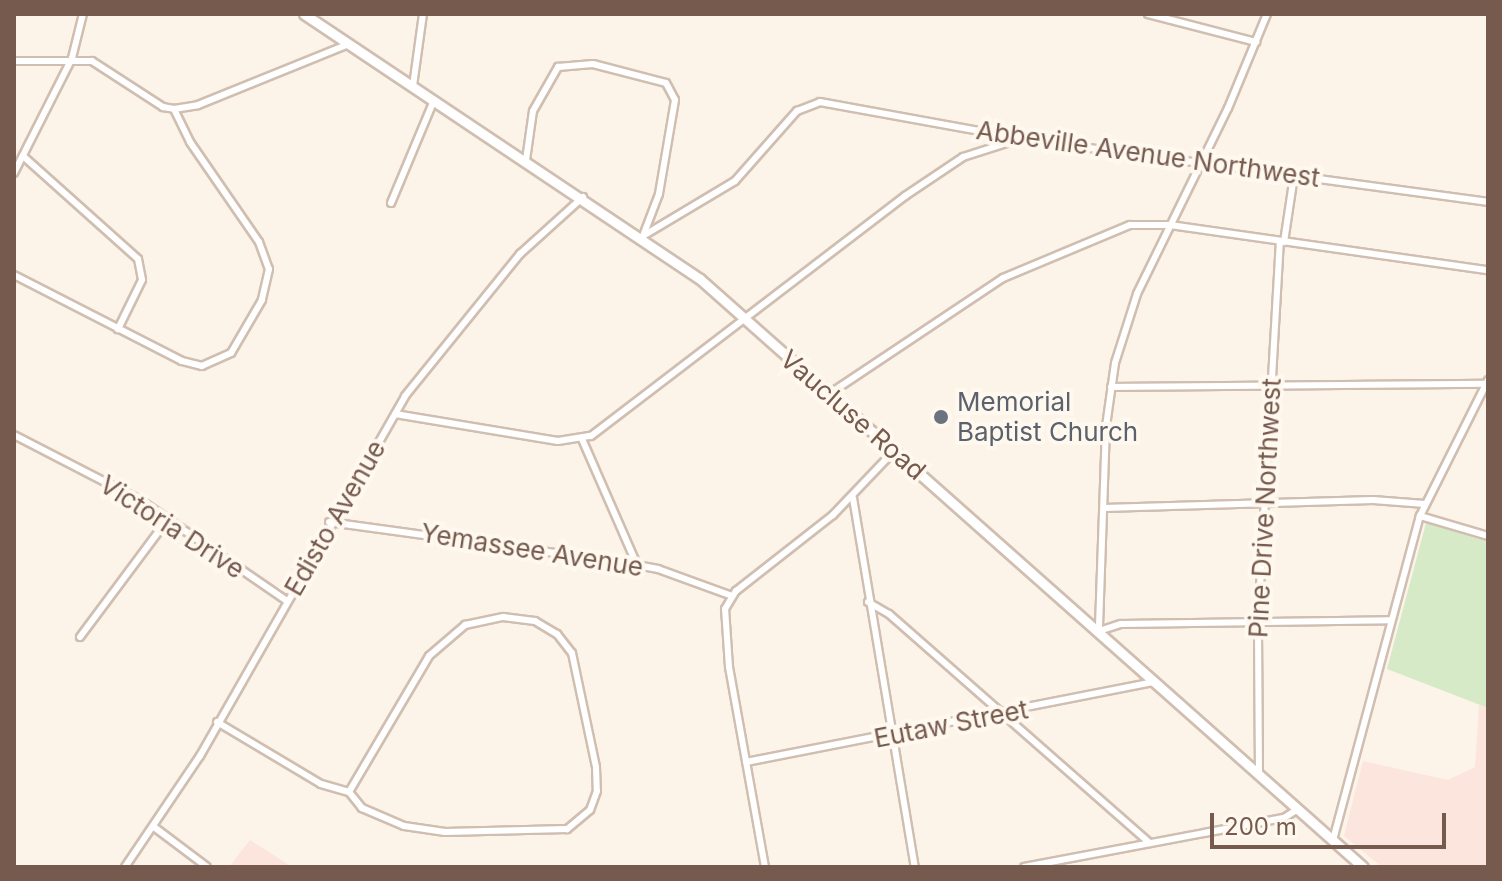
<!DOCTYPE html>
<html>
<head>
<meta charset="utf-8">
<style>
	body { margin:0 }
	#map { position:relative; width:1502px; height:881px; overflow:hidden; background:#fcf4e9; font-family:Inter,sans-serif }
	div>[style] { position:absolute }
	.commercial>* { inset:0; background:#fce5dd }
	.green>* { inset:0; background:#d6eac7 }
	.roads { filter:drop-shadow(2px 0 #d0beb1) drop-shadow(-2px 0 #d0beb1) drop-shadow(0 2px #d0beb1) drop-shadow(0 -2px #d0beb1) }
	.street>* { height:6px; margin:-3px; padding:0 3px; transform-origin:3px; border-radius:3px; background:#fff }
	.secondary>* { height:9px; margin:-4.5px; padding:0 4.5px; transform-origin:4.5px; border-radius:4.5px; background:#fff }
	.dots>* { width:22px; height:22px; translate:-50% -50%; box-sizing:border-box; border:4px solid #fef8ef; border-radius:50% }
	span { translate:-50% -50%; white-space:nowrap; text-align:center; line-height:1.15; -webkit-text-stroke:8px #fef8ef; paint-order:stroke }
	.street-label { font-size:26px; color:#765a4d }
	.worship-label { font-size:26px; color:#5b616d }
	.left { translate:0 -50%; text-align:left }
	.frame { position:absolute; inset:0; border:16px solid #765a4d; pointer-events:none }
	.scale { position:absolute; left:1210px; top:813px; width:236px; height:36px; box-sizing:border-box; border:4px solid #765a4d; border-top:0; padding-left:10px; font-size:24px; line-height:28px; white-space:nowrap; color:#765a4d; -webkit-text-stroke:6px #fef8ef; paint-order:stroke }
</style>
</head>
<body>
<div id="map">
	<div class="commercial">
		<div style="clip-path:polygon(1479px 704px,1488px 708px,1488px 867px,1382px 867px,1344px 836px,1363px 761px,1448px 780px,1475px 767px)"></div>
		<div style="clip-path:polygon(250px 840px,292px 867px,229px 867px)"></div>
	</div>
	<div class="green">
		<div style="clip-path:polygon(1426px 523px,1488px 542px,1488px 708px,1387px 669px)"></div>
	</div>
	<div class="roads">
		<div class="street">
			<div style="left:1148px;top:14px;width:112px;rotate:14.5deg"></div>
			<div style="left:1267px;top:14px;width:102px;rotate:112.5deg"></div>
			<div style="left:1228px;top:108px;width:207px;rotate:116.1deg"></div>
			<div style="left:1137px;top:294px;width:72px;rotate:107.7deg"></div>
			<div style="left:1115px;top:363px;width:64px;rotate:98.1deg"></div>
			<div style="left:1106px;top:426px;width:205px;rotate:92deg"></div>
			<div style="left:1099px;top:631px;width:23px;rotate:-18deg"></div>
			<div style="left:1121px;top:624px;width:270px;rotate:-0.8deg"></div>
			<div style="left:14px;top:61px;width:78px"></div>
			<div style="left:92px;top:61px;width:85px;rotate:32.9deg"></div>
			<div style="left:163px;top:107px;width:11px;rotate:10deg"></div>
			<div style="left:174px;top:109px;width:37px;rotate:64deg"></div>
			<div style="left:190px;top:142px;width:121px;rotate:55.4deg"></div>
			<div style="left:259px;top:242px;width:29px;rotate:70deg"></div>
			<div style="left:269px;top:269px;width:32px;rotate:103deg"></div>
			<div style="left:262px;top:300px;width:61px;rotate:120.3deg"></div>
			<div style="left:231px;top:353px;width:32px;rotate:156deg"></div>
			<div style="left:202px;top:366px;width:21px;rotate:-166deg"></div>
			<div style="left:182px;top:361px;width:189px;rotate:-152.9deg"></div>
			<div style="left:413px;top:86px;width:73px;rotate:-82.1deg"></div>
			<div style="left:174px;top:109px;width:24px;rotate:-9deg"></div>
			<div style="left:198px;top:105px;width:163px;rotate:-22deg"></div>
			<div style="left:23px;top:156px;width:154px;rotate:41.8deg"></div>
			<div style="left:138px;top:259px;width:21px;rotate:79deg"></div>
			<div style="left:142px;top:280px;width:55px;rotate:116.1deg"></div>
			<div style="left:526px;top:160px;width:49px;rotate:-81.9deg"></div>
			<div style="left:533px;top:111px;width:51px;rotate:-60.4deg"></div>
			<div style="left:558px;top:67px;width:35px;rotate:-5deg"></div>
			<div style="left:593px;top:64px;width:75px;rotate:14.6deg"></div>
			<div style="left:666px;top:83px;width:19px;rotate:62deg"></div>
			<div style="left:675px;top:100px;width:95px;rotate:99.7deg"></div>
			<div style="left:659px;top:194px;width:45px;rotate:110.9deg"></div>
			<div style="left:14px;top:173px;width:129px;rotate:-63.2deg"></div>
			<div style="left:72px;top:58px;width:45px;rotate:-76deg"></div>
			<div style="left:391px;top:203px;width:112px;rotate:-67.3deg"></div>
			<div style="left:643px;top:236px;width:107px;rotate:-30.9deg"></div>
			<div style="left:735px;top:181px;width:94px;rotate:-48.5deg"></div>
			<div style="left:797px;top:111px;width:25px;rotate:-21deg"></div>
			<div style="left:820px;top:102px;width:206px;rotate:10.3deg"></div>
			<div style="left:1023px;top:139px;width:469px;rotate:7.7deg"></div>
			<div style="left:1284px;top:242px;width:67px;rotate:-81.4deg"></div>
			<div style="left:1111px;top:387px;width:374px;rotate:-0.5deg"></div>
			<div style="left:829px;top:394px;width:209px;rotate:-33.7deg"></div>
			<div style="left:1003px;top:278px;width:138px;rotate:-22.7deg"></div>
			<div style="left:1130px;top:225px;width:40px"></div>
			<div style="left:1170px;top:225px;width:321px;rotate:8.1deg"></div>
			<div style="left:395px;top:414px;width:165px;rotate:9.4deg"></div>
			<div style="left:558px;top:441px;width:33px;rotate:-9deg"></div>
			<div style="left:591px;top:436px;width:395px;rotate:-37.4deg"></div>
			<div style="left:905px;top:196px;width:70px;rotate:-33.9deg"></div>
			<div style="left:963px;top:157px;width:56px;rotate:-17.8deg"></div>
			<div style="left:14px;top:435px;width:142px;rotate:27.3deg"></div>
			<div style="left:140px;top:500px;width:178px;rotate:34.5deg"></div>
			<div style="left:582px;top:439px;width:137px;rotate:66.4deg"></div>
			<div style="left:853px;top:498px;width:374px;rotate:80.5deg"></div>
			<div style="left:1104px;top:508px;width:269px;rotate:-1.7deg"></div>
			<div style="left:1373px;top:500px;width:52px;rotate:4.4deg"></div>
			<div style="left:1420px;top:516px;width:71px;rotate:16.4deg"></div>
			<div style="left:329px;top:522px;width:289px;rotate:7.8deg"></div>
			<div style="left:615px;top:561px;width:44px;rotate:10.5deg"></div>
			<div style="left:658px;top:569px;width:79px;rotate:20deg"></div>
			<div style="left:868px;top:602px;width:24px;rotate:30deg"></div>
			<div style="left:889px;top:614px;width:347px;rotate:41.3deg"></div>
			<div style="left:503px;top:617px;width:32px;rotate:7deg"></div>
			<div style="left:535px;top:621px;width:26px;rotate:31deg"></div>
			<div style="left:557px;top:634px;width:24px;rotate:52deg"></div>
			<div style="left:572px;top:653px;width:116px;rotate:78.1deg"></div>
			<div style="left:596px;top:767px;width:24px;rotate:88deg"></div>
			<div style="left:597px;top:791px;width:20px;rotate:110deg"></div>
			<div style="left:590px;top:810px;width:30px;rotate:140deg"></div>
			<div style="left:567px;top:829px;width:122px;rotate:178.6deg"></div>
			<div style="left:445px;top:832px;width:41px;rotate:-171.7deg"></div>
			<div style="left:404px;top:826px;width:46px;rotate:-156.8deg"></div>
			<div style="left:362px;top:808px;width:21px;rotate:-129deg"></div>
			<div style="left:349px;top:792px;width:158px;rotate:-59.5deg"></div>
			<div style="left:429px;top:656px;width:48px;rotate:-40.7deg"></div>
			<div style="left:465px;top:625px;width:39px;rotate:-12deg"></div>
			<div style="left:80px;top:637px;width:147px;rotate:-53.3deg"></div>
			<div style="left:217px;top:722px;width:121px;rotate:30.8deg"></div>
			<div style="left:321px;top:784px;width:29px;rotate:16deg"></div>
			<div style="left:746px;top:762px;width:416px;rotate:-11.1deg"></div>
			<div style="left:1259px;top:774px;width:153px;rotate:-90.4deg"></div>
			<div style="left:1258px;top:621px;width:380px;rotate:-86.7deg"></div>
			<div style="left:154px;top:827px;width:66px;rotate:37deg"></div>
			<div style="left:1333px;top:840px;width:335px;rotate:-75deg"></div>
			<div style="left:1420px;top:516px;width:152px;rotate:-63.4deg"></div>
			<div style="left:125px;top:867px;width:134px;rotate:-56deg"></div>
			<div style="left:200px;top:756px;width:414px;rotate:-60.3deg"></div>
			<div style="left:405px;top:396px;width:183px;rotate:-51deg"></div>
			<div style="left:520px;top:254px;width:85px;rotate:-42.1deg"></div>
			<div style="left:765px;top:867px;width:203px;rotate:-100.2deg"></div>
			<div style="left:729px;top:667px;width:58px;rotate:-93.9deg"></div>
			<div style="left:725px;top:609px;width:21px;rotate:-59deg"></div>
			<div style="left:736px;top:591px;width:123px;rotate:-38.1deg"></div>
			<div style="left:833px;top:515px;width:88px;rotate:-46.4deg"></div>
			<div style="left:1024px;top:867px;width:265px;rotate:-10.7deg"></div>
			<div style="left:1284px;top:818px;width:17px;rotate:-33deg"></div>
		</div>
		<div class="secondary">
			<div style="left:304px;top:14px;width:476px;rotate:33.8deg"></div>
			<div style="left:700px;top:279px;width:886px;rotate:41.57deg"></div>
		</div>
	</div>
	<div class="dots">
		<div style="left:941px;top:417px;background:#6b7280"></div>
	</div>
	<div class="street-label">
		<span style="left:1148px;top:154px;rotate:8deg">Abbeville Avenue Northwest</span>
		<span style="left:853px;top:415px;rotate:41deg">Vaucluse Road</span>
		<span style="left:1265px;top:508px;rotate:-87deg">Pine Drive Northwest</span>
		<span style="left:335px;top:518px;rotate:-60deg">Edisto Avenue</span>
		<span style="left:172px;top:527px;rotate:33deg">Victoria Drive</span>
		<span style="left:532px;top:550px;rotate:9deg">Yemassee Avenue</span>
		<span style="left:951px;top:724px;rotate:-11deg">Eutaw Street</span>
	</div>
	<div class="worship-label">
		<span class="left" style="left:957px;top:417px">Memorial<br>Baptist Church</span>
	</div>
	<div class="frame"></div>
	<div class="scale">200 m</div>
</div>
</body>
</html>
